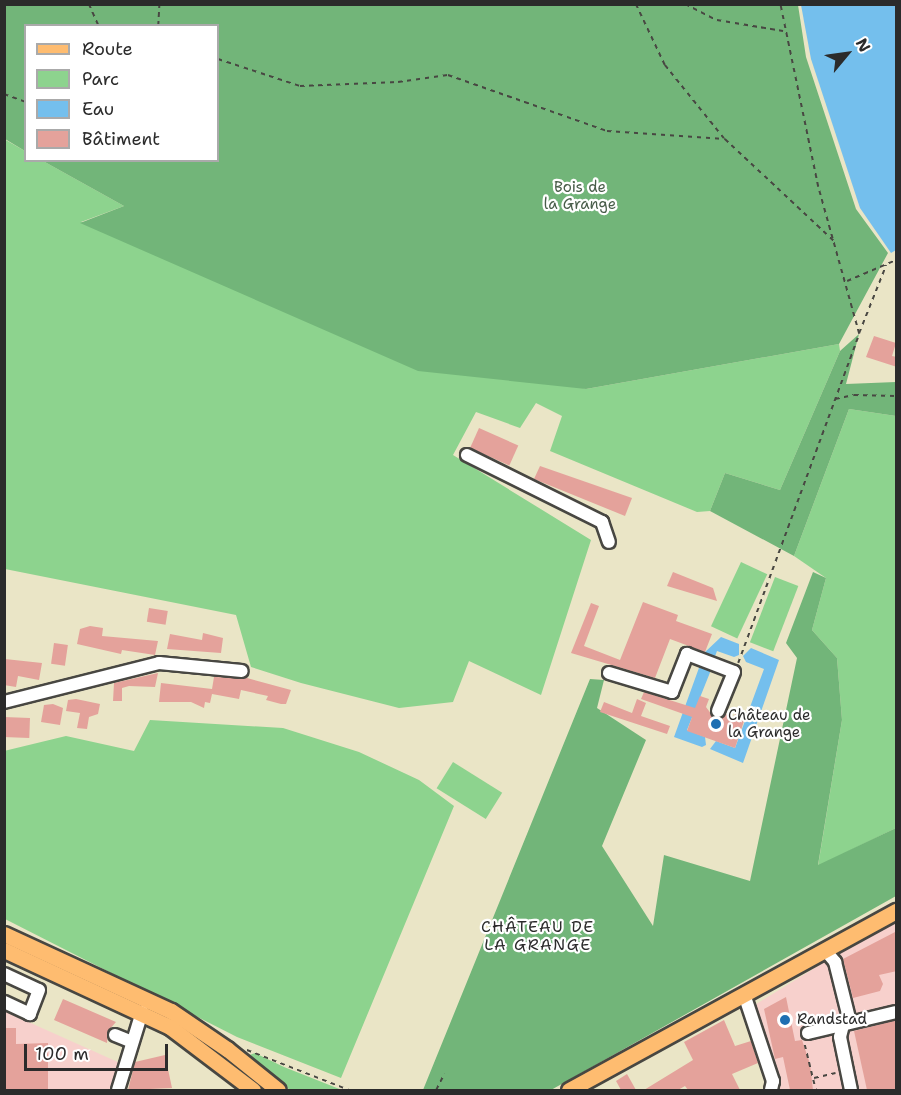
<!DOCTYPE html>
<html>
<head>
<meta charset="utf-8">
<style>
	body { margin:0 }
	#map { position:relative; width:901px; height:1095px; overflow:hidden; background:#eae5c6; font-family:"Shantell Sans",sans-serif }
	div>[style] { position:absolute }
	.built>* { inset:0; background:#f7d0cc }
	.green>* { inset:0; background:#8dd38e; transform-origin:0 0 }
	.forest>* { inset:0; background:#72b579 }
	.water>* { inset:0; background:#74bfed }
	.building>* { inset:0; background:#e4a29b; transform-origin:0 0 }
	.path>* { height:1.5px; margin-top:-0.75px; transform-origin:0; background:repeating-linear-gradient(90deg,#484742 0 4.5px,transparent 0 9px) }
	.roads { filter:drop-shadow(2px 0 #484742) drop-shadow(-2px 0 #484742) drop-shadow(0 2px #484742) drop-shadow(0 -2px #484742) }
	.minor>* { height:12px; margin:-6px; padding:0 6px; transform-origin:6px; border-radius:6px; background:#fff }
	.major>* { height:15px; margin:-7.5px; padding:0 7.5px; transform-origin:7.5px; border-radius:7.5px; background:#febc70 }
	.dots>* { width:16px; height:16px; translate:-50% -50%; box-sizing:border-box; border:3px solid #fff; border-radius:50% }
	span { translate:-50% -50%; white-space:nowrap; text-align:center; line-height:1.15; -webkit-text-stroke:4.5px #fff; paint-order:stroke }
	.park-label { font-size:15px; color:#485d49 }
	.poi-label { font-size:15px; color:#2b2b2b }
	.left { translate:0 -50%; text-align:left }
	.neighbourhood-label { font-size:16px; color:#2b2b2b; letter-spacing:1.5px }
	.frame { position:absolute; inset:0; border:6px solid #2b2b2b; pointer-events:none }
	.legend { position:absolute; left:24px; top:24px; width:195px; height:138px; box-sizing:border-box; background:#fff; border:2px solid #aaa; margin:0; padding:8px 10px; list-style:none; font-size:18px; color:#2b2b2b }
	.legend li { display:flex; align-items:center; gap:12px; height:30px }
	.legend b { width:30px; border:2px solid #aaa }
	.north { position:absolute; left:817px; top:24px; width:60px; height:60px; -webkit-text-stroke:4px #fff; paint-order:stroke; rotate:61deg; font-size:16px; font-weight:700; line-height:24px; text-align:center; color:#2b2b2b }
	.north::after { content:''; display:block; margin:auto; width:21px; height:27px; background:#2b2b2b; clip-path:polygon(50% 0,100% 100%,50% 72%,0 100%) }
	.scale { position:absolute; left:24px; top:1044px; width:144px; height:27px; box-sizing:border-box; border:3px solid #2b2b2b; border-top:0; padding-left:8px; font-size:18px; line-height:21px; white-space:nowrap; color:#2b2b2b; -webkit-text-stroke:4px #fff; paint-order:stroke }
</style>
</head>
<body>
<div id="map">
	<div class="built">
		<div style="clip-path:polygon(896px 918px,896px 1090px,775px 1090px,753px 1006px)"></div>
		<div style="clip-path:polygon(4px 1011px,120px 1063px,112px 1090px,5px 1090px)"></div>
	</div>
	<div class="green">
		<div style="clip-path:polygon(4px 139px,25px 151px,26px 160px,43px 161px,124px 206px,81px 222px,586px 389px,839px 344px,840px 351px,780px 490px,725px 473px,710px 511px,697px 512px,550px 451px,562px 416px,536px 403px,520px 428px,476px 412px,453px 455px,591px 540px,541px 695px,469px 661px,453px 702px,399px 708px,301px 683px,251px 667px,236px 615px,5px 569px)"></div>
		<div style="clip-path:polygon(849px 409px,896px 416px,896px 828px,818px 866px,842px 720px,837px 658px,812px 630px,826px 578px,794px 556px)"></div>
		<div style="left:741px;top:562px;width:29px;height:71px;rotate:25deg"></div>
		<div style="left:775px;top:577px;width:25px;height:70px;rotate:21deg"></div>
		<div style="clip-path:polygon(150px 720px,283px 728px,359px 752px,419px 780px,454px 806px,341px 1078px,237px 1037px,5px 919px,4px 751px,66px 736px,134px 751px)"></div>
		<div style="left:453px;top:762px;width:58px;height:31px;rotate:32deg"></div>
		<div style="clip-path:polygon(255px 1053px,284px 1067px,342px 1090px,290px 1090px,247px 1056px)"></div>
	</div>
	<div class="forest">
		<div style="clip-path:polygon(5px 4px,798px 5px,806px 57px,856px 209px,888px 253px,839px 344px,586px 389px,418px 371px,80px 223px,124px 206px,43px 161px,218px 160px,218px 26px,26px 26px,25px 151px,5px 139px)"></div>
		<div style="clip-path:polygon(859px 334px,846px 384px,896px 382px,896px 416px,849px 409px,794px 556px,710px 511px,725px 473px,780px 490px,840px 351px)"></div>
		<div style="clip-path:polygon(813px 572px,826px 578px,812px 630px,837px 658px,842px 720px,818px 865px,896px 828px,896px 896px,551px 1090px,423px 1090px,590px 679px,604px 680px,597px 708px,646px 740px,602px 846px,653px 926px,664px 855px,750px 881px,797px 658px,786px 643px)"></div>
	</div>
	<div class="water">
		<div style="clip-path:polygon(801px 5px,896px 5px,896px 250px,891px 253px,860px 208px,811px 59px)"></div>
		<div style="clip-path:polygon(721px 637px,739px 644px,739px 655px,734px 657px,717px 651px,714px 659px,703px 654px)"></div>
		<div style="clip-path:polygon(751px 648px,779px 660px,743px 763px,710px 749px,716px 741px,735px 748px,764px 669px,746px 662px,743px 656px)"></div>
		<div style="clip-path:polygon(700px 665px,711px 670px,687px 730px,705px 737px,706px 745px,702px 747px,674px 737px)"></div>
	</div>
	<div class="building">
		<div style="clip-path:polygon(874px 336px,896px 343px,892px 356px,897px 357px,897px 367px,866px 357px)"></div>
		<div style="left:479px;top:428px;width:43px;height:22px;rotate:24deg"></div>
		<div style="clip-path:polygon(540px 466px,632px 498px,625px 516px,534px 479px)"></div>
		<div style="clip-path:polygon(673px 572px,713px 588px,717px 601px,667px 586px)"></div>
		<div style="clip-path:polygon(643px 602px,678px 615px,676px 621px,712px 634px,705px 652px,670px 639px,655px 678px,571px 653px,591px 603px,599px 606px,584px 646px,620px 660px)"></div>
		<div style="left:149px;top:608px;width:19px;height:14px;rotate:9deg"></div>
		<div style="clip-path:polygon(90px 626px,103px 628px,102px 636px,158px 641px,155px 655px,122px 650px,121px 654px,77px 644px,80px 629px)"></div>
		<div style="clip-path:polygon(203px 633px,223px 638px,221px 653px,167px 649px,170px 634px,202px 640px)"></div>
		<div style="left:54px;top:643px;width:14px;height:21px;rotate:8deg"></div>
		<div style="clip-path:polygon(5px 659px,42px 663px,39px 680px,18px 676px,16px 687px,4px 685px)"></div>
		<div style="clip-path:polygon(158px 673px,155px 687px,129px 686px,122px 688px,122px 701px,113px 701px,114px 683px)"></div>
		<div style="clip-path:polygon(214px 677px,247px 678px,291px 690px,286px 704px,281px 704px,266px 700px,268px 696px,241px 690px,239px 699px,212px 694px,210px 703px,205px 702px,204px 708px,191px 702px,159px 702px,161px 683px,212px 689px)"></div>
		<div style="clip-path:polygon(644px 692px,695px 708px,700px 696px,709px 699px,706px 707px,715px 719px,726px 714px,734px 717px,737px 709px,747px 712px,735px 748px,687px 731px,692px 717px,641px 699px)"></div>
		<div style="clip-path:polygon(76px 699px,100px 704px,98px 714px,89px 717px,87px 729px,77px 728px,80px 713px,66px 711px,68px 700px)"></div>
		<div style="clip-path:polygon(637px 699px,646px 703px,641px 716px,670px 726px,667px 734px,600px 712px,604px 702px,632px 713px)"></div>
		<div style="clip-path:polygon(53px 704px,63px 708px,60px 725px,41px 722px,44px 705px)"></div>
		<div style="left:4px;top:717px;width:26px;height:20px;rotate:2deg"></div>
		<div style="clip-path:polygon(897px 931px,897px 971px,879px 975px,883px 984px,880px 991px,853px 998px,843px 959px)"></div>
		<div style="clip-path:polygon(786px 997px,795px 1041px,802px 1040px,810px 1064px,813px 1090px,790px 1090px,783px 1057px,775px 1059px,764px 1009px)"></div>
		<div style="clip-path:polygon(63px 999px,116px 1022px,108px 1031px,107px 1043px,54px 1020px)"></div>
		<div style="clip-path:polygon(724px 1020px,735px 1046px,751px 1041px,758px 1063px,732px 1074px,740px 1090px,688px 1090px,685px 1086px,678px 1090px,644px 1090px,693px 1060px,684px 1042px)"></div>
		<div style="clip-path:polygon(897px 1020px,897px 1090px,867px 1090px,854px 1031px)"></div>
		<div style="clip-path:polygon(4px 1028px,16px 1028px,16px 1044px,48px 1043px,48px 1090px,4px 1090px)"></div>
		<div style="clip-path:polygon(165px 1055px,172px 1088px,128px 1090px,135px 1062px)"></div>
		<div style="clip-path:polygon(627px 1074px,636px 1090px,621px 1090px,616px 1081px)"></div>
	</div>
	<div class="path">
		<div style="left:89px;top:4px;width:24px;rotate:66deg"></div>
		<div style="left:636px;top:4px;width:68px;rotate:64.6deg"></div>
		<div style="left:665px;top:65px;width:94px;rotate:51.1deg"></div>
		<div style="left:685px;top:4px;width:36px;rotate:27deg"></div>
		<div style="left:717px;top:20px;width:67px;rotate:9.5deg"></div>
		<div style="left:158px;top:26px;width:22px;rotate:-87deg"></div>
		<div style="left:218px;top:59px;width:86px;rotate:18.2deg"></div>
		<div style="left:300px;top:86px;width:98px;rotate:-2.3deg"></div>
		<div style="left:398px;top:82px;width:50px;rotate:-8deg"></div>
		<div style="left:448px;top:75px;width:169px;rotate:19.4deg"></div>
		<div style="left:607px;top:131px;width:118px;rotate:3.9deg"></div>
		<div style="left:725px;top:139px;width:149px;rotate:43.1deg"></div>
		<div style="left:4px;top:94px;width:23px;rotate:20deg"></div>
		<div style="left:847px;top:281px;width:53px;rotate:-23.2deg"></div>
		<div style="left:859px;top:333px;width:73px;rotate:-68.3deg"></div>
		<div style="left:835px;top:399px;width:19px;rotate:-12deg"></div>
		<div style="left:854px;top:395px;width:42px;rotate:1.4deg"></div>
		<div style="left:738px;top:663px;width:351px;rotate:-69.8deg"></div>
		<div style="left:859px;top:334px;width:153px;rotate:-105.6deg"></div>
		<div style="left:818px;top:187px;width:187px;rotate:-101.7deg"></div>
		<div style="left:805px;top:1045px;width:46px;rotate:76.3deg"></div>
		<div style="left:247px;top:1050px;width:110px;rotate:21.4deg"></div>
		<div style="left:814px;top:1078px;width:22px;rotate:-13deg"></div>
		<div style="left:436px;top:1090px;width:18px;rotate:-63deg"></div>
	</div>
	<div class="roads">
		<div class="minor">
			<div style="left:467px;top:455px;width:151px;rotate:26.4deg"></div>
			<div style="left:602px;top:522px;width:21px;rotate:71deg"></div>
			<div style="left:609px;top:673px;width:66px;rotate:16.8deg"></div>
			<div style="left:672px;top:692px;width:41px;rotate:-68.5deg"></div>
			<div style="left:687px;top:654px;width:50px;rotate:21deg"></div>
			<div style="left:734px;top:672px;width:42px;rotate:112.3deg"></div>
			<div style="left:4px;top:702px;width:160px;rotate:-14.1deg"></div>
			<div style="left:159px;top:663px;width:83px;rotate:5.5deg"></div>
			<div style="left:825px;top:950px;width:16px;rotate:50deg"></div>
			<div style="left:835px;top:962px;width:62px;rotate:76deg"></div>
			<div style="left:4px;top:974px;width:38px;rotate:25deg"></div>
			<div style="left:39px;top:990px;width:26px;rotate:111deg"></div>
			<div style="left:30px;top:1014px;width:29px;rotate:-155deg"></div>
			<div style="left:744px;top:994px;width:92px;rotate:71.6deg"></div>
			<div style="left:773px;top:1081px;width:9px;rotate:103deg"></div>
			<div style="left:843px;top:1025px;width:12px;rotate:104deg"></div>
			<div style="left:840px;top:1037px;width:54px;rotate:78.3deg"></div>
			<div style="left:808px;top:1033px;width:90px;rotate:-13.4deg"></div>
			<div style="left:115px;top:1035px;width:18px;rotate:22deg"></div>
			<div style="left:118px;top:1090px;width:82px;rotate:-72.9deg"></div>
		</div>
		<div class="major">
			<div style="left:4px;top:934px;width:184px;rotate:24.8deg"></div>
			<div style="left:171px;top:1011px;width:68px;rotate:34.2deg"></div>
			<div style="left:227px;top:1049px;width:65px;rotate:38.8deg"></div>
			<div style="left:4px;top:950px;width:183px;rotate:24.9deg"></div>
			<div style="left:170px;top:1027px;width:104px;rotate:37.2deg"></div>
			<div style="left:569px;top:1090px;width:373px;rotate:-28.7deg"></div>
		</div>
	</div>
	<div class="dots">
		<div style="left:716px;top:724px;background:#1f6fb2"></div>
		<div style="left:785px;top:1020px;background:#1f6fb2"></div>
	</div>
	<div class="park-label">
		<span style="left:580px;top:196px">Bois de<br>la Grange</span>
	</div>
	<div class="poi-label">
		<span class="left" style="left:728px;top:724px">Château de<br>la Grange</span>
		<span class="left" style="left:797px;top:1020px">Randstad</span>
	</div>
	<div class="neighbourhood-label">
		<span style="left:538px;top:936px">CHÂTEAU DE<br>LA GRANGE</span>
	</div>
	<div class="frame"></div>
	<ul class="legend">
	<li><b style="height:8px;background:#febc70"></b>Route</li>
	<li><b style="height:16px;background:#8dd38e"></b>Parc</li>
	<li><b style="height:16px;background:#74bfed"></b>Eau</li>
	<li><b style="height:16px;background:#e4a29b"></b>Bâtiment</li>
	</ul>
	<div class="north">N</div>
	<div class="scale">100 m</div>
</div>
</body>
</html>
